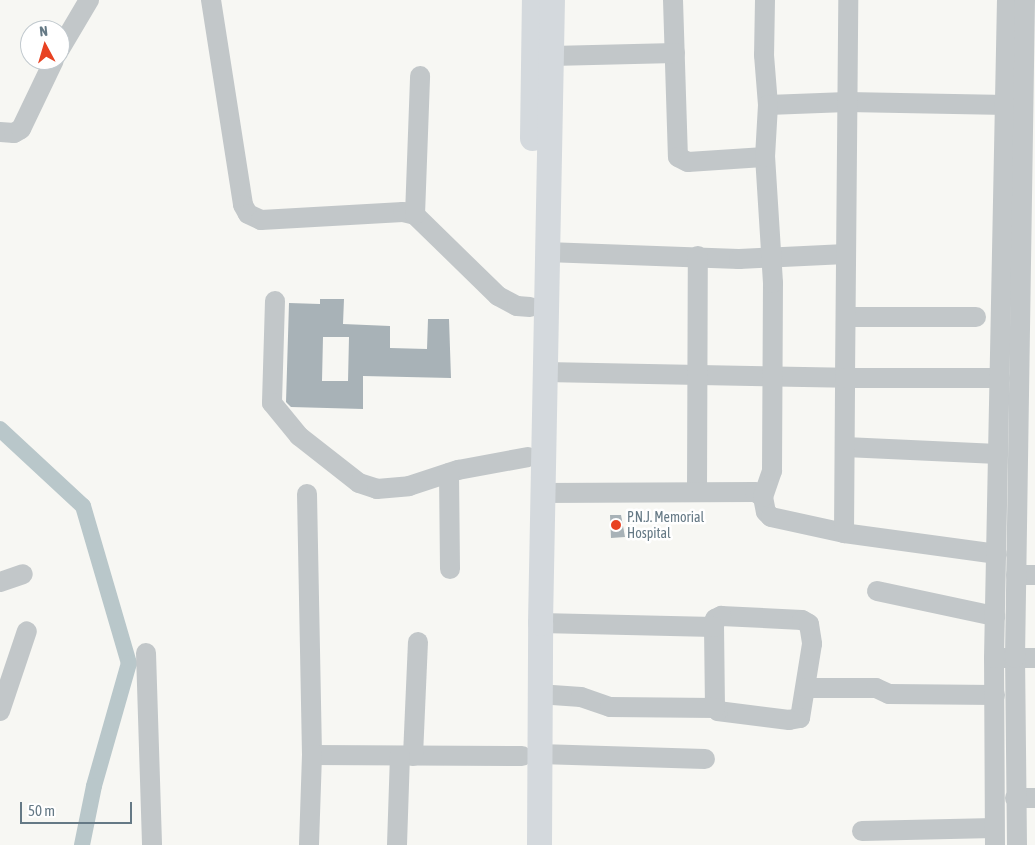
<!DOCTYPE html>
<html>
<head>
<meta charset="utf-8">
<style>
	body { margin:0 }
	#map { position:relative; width:1035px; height:845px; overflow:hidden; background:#f7f7f3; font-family:"Asap Condensed",sans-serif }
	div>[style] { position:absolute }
	.canal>* { height:16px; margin:-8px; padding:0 8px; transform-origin:8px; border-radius:8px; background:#b9c7ca }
	.building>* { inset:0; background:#a8b2b7 }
	.minor>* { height:20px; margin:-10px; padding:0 10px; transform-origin:10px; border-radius:10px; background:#c2c7c9 }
	.major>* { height:25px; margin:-12.5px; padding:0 12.5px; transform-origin:12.5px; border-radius:12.5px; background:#d4d9dd }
	.dots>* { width:14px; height:14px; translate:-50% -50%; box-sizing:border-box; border:2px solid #fff; border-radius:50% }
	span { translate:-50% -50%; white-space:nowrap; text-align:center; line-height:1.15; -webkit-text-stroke:5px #fff; paint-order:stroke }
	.poi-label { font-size:14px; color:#657985 }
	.left { translate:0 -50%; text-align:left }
	.north { position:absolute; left:20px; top:20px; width:50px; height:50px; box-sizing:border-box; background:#fff; border:1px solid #c1c9ce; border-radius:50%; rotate:354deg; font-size:14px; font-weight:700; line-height:20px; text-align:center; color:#657985 }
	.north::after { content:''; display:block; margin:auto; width:18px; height:22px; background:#e84222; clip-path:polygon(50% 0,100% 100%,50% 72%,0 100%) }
	.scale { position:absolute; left:20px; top:802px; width:112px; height:22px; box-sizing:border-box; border:2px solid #657985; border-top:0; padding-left:6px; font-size:15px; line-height:18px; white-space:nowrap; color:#657985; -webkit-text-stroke:4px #fff; paint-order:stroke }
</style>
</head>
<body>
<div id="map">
	<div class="canal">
		<div style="left:0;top:429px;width:113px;rotate:42.9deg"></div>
		<div style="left:83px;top:506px;width:164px;rotate:73.7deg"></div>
		<div style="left:129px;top:663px;width:128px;rotate:105.9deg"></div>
		<div style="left:94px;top:786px;width:60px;rotate:101.5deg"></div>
	</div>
	<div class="building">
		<div style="clip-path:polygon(evenodd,320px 299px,344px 299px,343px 324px,390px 326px,390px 348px,427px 349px,428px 319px,449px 319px,451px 378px,363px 376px,363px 409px,291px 407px,286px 402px,289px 303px,320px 304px,320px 299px,323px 337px,349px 337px,348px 381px,322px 381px,323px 337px)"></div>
		<div style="clip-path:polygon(610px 515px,621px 515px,625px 537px,611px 538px)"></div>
	</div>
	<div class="minor">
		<div style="left:211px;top:0;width:207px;rotate:81.1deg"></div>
		<div style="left:243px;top:205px;width:10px;rotate:61deg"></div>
		<div style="left:248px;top:214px;width:14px;rotate:25deg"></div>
		<div style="left:261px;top:220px;width:142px;rotate:-3.2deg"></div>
		<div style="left:403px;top:212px;width:12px;rotate:14deg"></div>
		<div style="left:415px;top:215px;width:116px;rotate:44.3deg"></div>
		<div style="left:498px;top:296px;width:21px;rotate:28deg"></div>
		<div style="left:517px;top:306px;width:13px;rotate:4deg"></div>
		<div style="left:673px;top:0;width:157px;rotate:88.2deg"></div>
		<div style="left:678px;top:157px;width:11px;rotate:27deg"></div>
		<div style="left:688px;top:162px;width:77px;rotate:-3.7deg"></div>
		<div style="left:765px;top:0;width:55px;rotate:91deg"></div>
		<div style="left:764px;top:55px;width:50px;rotate:85.4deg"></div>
		<div style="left:768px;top:105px;width:79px;rotate:-2.2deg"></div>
		<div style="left:847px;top:102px;width:160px;rotate:1.1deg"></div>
		<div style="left:60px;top:49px;width:57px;rotate:-59.4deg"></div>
		<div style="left:552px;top:56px;width:123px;rotate:-1.4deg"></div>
		<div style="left:0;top:132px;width:14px;rotate:4deg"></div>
		<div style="left:14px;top:133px;width:8px;rotate:-30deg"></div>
		<div style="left:21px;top:129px;width:76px;rotate:-64.4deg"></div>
		<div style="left:415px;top:215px;width:139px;rotate:-87.9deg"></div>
		<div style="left:546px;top:252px;width:193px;rotate:2.1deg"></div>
		<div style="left:739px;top:259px;width:107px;rotate:-2.7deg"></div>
		<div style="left:275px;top:301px;width:102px;rotate:91.7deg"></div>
		<div style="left:272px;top:403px;width:43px;rotate:50.7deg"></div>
		<div style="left:299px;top:436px;width:76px;rotate:38.1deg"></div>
		<div style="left:359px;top:483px;width:19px;rotate:18deg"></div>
		<div style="left:377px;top:489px;width:32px;rotate:-5deg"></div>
		<div style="left:409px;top:486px;width:52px;rotate:-18.1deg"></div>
		<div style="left:458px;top:470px;width:71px;rotate:-10.5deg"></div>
		<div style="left:846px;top:317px;width:130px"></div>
		<div style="left:545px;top:372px;width:300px;rotate:1.1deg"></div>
		<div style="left:845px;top:378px;width:378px;rotate:-89.5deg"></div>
		<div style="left:845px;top:447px;width:153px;rotate:2.6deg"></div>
		<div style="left:449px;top:473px;width:96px;rotate:89.4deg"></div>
		<div style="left:697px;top:492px;width:236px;rotate:-89.8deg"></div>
		<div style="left:543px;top:493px;width:212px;rotate:-0.3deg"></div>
		<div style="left:755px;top:492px;width:9px;rotate:32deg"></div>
		<div style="left:763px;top:497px;width:15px;rotate:79deg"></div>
		<div style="left:766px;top:512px;width:7px;rotate:45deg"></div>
		<div style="left:771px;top:517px;width:75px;rotate:12.4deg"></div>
		<div style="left:307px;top:494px;width:261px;rotate:88.9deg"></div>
		<div style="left:312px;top:755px;width:210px;rotate:0.3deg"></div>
		<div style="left:763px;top:497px;width:28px;rotate:-71deg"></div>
		<div style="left:772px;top:471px;width:188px;rotate:-89.7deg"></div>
		<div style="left:773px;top:283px;width:126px;rotate:-93.6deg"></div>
		<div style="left:765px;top:157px;width:52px;rotate:-86.7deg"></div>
		<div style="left:997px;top:554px;width:154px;rotate:-172.2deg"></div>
		<div style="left:844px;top:533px;width:155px;rotate:-89.6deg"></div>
		<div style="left:845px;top:378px;width:155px"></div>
		<div style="left:1016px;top:575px;width:19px"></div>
		<div style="left:0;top:582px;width:24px;rotate:-19deg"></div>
		<div style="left:877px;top:591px;width:121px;rotate:12deg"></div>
		<div style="left:721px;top:616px;width:81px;rotate:2.8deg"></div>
		<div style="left:802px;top:620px;width:8px;rotate:30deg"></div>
		<div style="left:809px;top:624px;width:20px;rotate:81deg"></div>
		<div style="left:812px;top:644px;width:75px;rotate:99.2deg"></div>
		<div style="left:800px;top:718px;width:11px;rotate:170deg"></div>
		<div style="left:789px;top:720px;width:72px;rotate:-172.8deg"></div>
		<div style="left:718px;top:711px;width:4px;rotate:-135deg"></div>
		<div style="left:715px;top:708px;width:81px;rotate:-90.7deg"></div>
		<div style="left:714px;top:627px;width:8px;rotate:-83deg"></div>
		<div style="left:715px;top:619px;width:7px;rotate:-27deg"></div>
		<div style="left:540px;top:623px;width:174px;rotate:1.3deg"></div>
		<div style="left:146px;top:653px;width:192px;rotate:88.2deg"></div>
		<div style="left:1001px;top:658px;width:34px"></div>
		<div style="left:806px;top:688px;width:70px"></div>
		<div style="left:876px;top:688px;width:14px;rotate:25deg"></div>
		<div style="left:889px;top:694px;width:106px;rotate:0.5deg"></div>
		<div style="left:538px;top:694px;width:43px;rotate:4deg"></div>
		<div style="left:581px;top:697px;width:31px;rotate:19deg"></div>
		<div style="left:610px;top:707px;width:105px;rotate:0.5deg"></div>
		<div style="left:0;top:711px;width:84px;rotate:-71.4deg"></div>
		<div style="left:539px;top:754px;width:166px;rotate:1.7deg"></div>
		<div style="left:413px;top:756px;width:114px;rotate:-87.5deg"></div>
		<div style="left:1015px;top:798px;width:20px"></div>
		<div style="left:862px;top:831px;width:132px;rotate:-1.3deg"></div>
		<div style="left:309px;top:845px;width:90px;rotate:-88.1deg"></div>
		<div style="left:397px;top:845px;width:89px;rotate:-88.1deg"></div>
		<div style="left:995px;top:845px;width:187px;rotate:-90.3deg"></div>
		<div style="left:994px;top:658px;width:658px;rotate:-88.87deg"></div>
		<div style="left:1017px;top:845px;width:187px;rotate:-90.6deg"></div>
		<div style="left:1015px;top:658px;width:658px;rotate:-89.13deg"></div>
	</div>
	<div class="major">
		<div style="left:532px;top:138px;width:138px;rotate:-89.2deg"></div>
		<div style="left:539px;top:845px;width:222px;rotate:-89.7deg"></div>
		<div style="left:540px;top:623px;width:623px;rotate:-88.9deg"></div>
	</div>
	<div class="dots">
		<div style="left:616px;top:525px;background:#e84222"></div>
	</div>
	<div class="poi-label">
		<span class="left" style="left:627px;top:525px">P.N.J. Memorial<br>Hospital</span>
	</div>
	<div class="north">N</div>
	<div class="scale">50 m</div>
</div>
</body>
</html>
